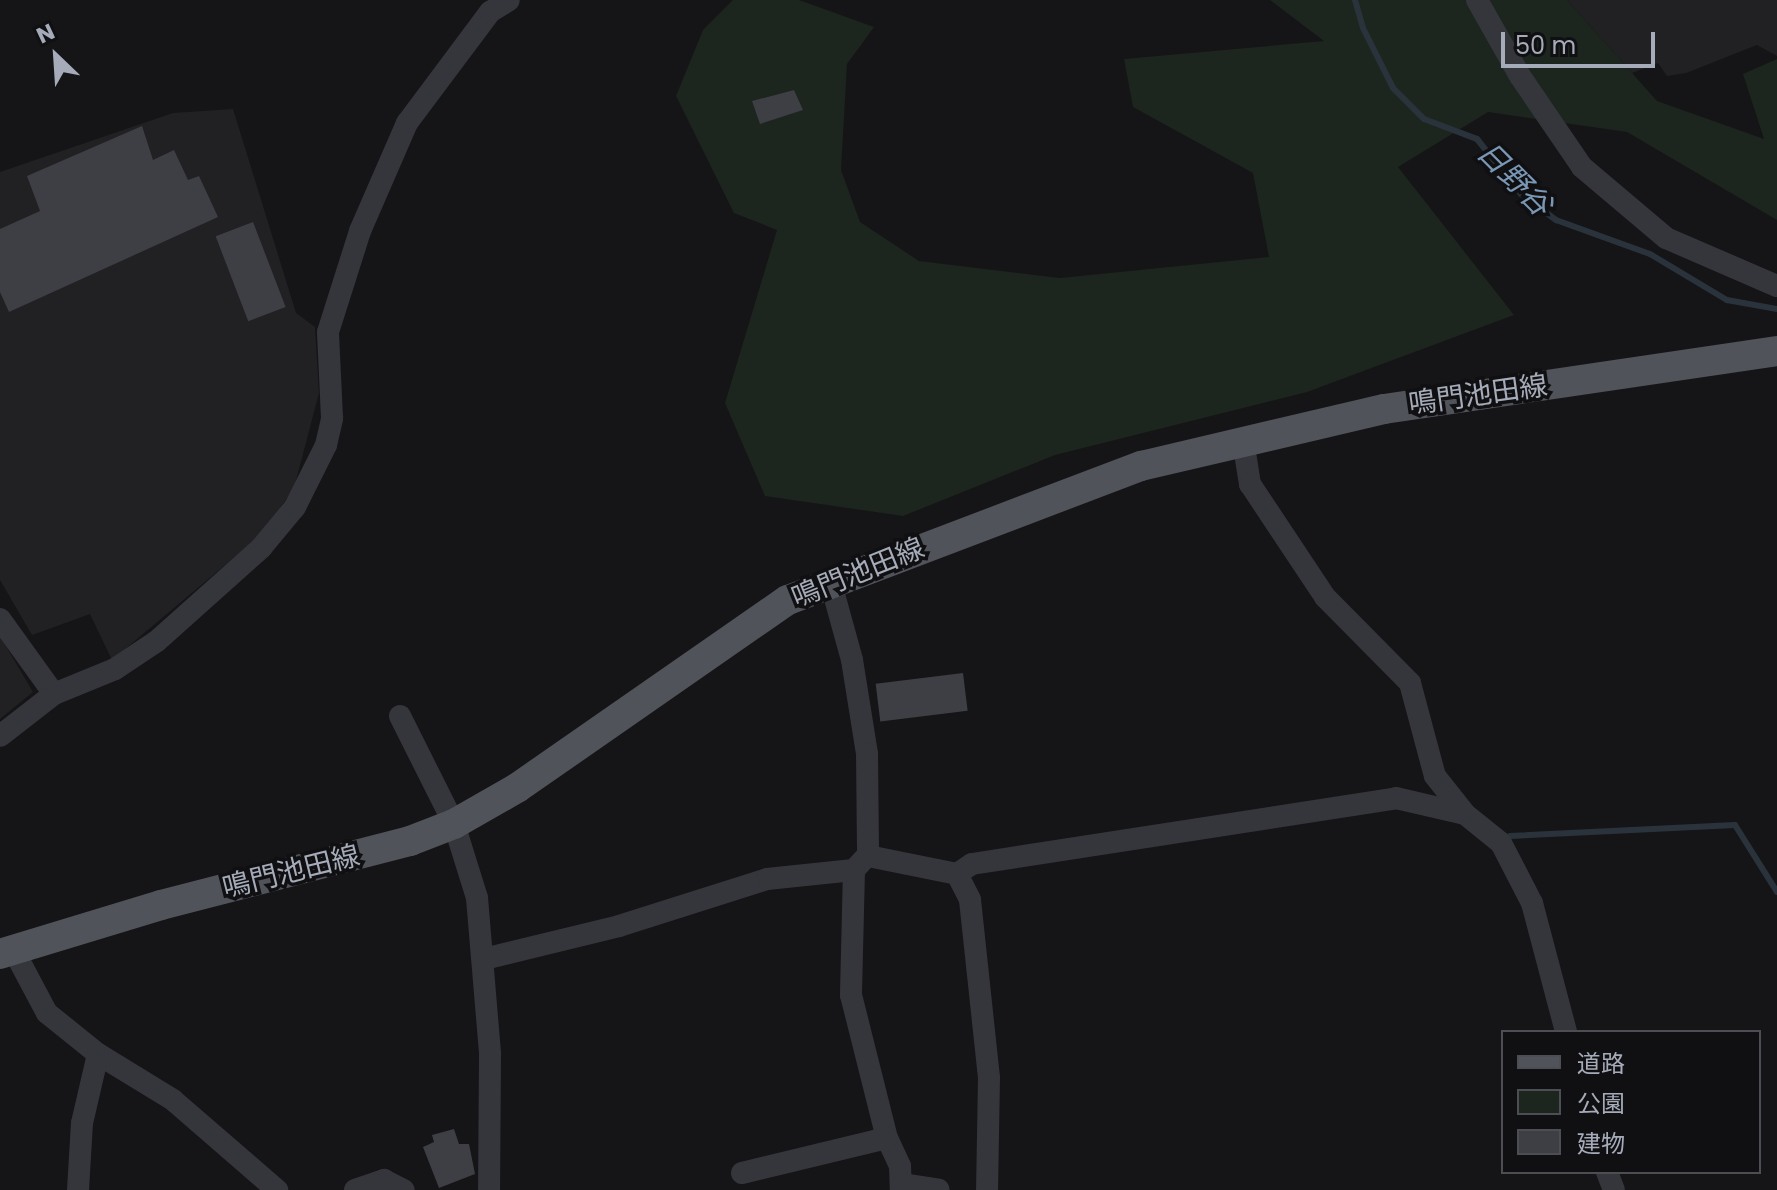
<!DOCTYPE html>
<html>
<head>
<meta charset="utf-8">
<style>
	body { margin:0 }
	#map { position:relative; width:1777px; height:1190px; overflow:hidden; background:#151517; font-family:Poppins,"Noto Sans JP",sans-serif }
	div>[style] { position:absolute }
	.built>* { inset:0; background:#212124 }
	.green>* { inset:0; background:#1c251e }
	.stream>* { height:6px; margin:-3px; padding:0 3px; transform-origin:3px; border-radius:3px; background:#2a333b }
	.building>* { inset:0; background:#3e3f44; transform-origin:0 0 }
	.minor>* { height:22px; margin:-11px; padding:0 11px; transform-origin:11px; border-radius:11px; background:#35363c }
	.major>* { height:30px; margin:-15px; padding:0 15px; transform-origin:15px; border-radius:15px; background:#51535b }
	span { translate:-50% -50%; white-space:nowrap; text-align:center; line-height:1.15; -webkit-text-stroke:7px #101012; paint-order:stroke }
	.street-label { font-size:28px; color:#a5abb8 }
	.water-label { font-size:30px; color:#7a98b5; font-style:italic }
	.legend { position:absolute; left:1501px; top:1030px; width:260px; height:144px; box-sizing:border-box; background:#101012; border:2px solid #4c4e54; margin:0; padding:10px 14px; list-style:none; font-size:24px; color:#a5abb8 }
	.legend li { display:flex; align-items:center; gap:16px; height:40px }
	.legend b { width:40px; border:2px solid #4c4e54 }
	.north { position:absolute; left:16px; top:16px; width:80px; height:80px; -webkit-text-stroke:6px #101012; paint-order:stroke; rotate:335deg; font-size:22px; font-weight:700; line-height:32px; text-align:center; color:#a5abb8 }
	.north::after { content:''; display:block; margin:auto; width:28px; height:36px; background:#a5abb8; clip-path:polygon(50% 0,100% 100%,50% 72%,0 100%) }
	.scale { position:absolute; left:1501px; top:32px; width:154px; height:36px; box-sizing:border-box; border:4px solid #a5abb8; border-top:0; padding-left:10px; font-size:24px; line-height:28px; white-space:nowrap; color:#a5abb8; -webkit-text-stroke:6px #101012; paint-order:stroke }
</style>
</head>
<body>
<div id="map">
	<div class="built">
		<div style="clip-path:polygon(1567px 0,1777px 0,1777px 56px,1757px 45px,1686px 73px,1667px 76px,1658px 63px,1632px 73px)"></div>
		<div style="clip-path:polygon(233px 109px,296px 313px,315px 327px,319px 393px,294px 488px,263px 533px,112px 660px,90px 614px,32px 635px,0 580px,0 172px,173px 113px)"></div>
		<div style="clip-path:polygon(0 636px,33px 692px,0 719px)"></div>
	</div>
	<div class="green">
		<div style="clip-path:polygon(733px 0,799px 0,874px 27px,847px 64px,841px 170px,860px 222px,919px 261px,1060px 278px,1269px 257px,1253px 173px,1133px 107px,1124px 59px,1324px 41px,1270px 0,1567px 0,1657px 101px,1764px 139px,1743px 74px,1777px 59px,1777px 220px,1627px 132px,1488px 112px,1398px 167px,1514px 315px,1307px 392px,1055px 455px,903px 516px,765px 496px,725px 403px,777px 230px,734px 213px,676px 96px,703px 30px)"></div>
	</div>
	<div class="stream">
		<div style="left:1355px;top:0;width:29px;rotate:74deg"></div>
		<div style="left:1363px;top:28px;width:67px;rotate:63.4deg"></div>
		<div style="left:1393px;top:88px;width:44px;rotate:45deg"></div>
		<div style="left:1424px;top:119px;width:57px;rotate:20.7deg"></div>
		<div style="left:1477px;top:139px;width:70px;rotate:51.3deg"></div>
		<div style="left:1521px;top:194px;width:44px;rotate:36.6deg"></div>
		<div style="left:1556px;top:220px;width:100px;rotate:19.9deg"></div>
		<div style="left:1650px;top:254px;width:90px;rotate:30.9deg"></div>
		<div style="left:1727px;top:300px;width:51px;rotate:10.2deg"></div>
		<div style="left:1510px;top:836px;width:225px;rotate:-2.8deg"></div>
		<div style="left:1735px;top:825px;width:79px;rotate:57.9deg"></div>
	</div>
	<div class="building">
		<div style="clip-path:polygon(794px 90px,803px 110px,760px 124px,752px 101px)"></div>
		<div style="clip-path:polygon(142px 126px,153px 160px,174px 150px,188px 180px,199px 176px,218px 217px,9px 312px,0 292px,0 229px,40px 211px,27px 176px)"></div>
		<div style="left:253px;top:222px;width:91px;height:40px;rotate:69deg"></div>
		<div style="left:963px;top:673px;width:38px;height:88px;rotate:83deg"></div>
		<div style="clip-path:polygon(454px 1129px,459px 1144px,469px 1144px,475px 1174px,439px 1188px,423px 1147px,434px 1142px,432px 1135px)"></div>
	</div>
	<div class="minor">
		<div style="left:1477px;top:0;width:87px;rotate:60.5deg"></div>
		<div style="left:1520px;top:76px;width:110px;rotate:55.7deg"></div>
		<div style="left:1582px;top:167px;width:110px;rotate:40.2deg"></div>
		<div style="left:1666px;top:238px;width:121px;rotate:23.4deg"></div>
		<div style="left:1243px;top:440px;width:45px;rotate:81deg"></div>
		<div style="left:1250px;top:484px;width:136px;rotate:56.4deg"></div>
		<div style="left:1325px;top:597px;width:121px;rotate:45.3deg"></div>
		<div style="left:1410px;top:683px;width:96px;rotate:75deg"></div>
		<div style="left:1435px;top:776px;width:48px;rotate:51.7deg"></div>
		<div style="left:1465px;top:814px;width:46px;rotate:38.9deg"></div>
		<div style="left:1501px;top:843px;width:68px;rotate:62.7deg"></div>
		<div style="left:1532px;top:903px;width:133px;rotate:75.2deg"></div>
		<div style="left:830px;top:580px;width:83px;rotate:74.6deg"></div>
		<div style="left:852px;top:660px;width:95px;rotate:80.9deg"></div>
		<div style="left:867px;top:754px;width:102px;rotate:89.4deg"></div>
		<div style="left:868px;top:856px;width:91px;rotate:11.4deg"></div>
		<div style="left:957px;top:874px;width:29px;rotate:63deg"></div>
		<div style="left:970px;top:900px;width:179px;rotate:83.9deg"></div>
		<div style="left:989px;top:1078px;width:112px;rotate:91deg"></div>
		<div style="left:0;top:619px;width:92px;rotate:54.2deg"></div>
		<div style="left:54px;top:694px;width:68px;rotate:142.1deg"></div>
		<div style="left:54px;top:694px;width:66px;rotate:-22.3deg"></div>
		<div style="left:115px;top:669px;width:50px;rotate:-33.7deg"></div>
		<div style="left:157px;top:641px;width:140px;rotate:-41.8deg"></div>
		<div style="left:261px;top:548px;width:53px;rotate:-50.3deg"></div>
		<div style="left:295px;top:507px;width:69px;rotate:-63.4deg"></div>
		<div style="left:326px;top:445px;width:28px;rotate:-77deg"></div>
		<div style="left:332px;top:418px;width:86px;rotate:-92.7deg"></div>
		<div style="left:328px;top:332px;width:106px;rotate:-72.4deg"></div>
		<div style="left:360px;top:231px;width:118px;rotate:-66.5deg"></div>
		<div style="left:407px;top:123px;width:139px;rotate:-53.2deg"></div>
		<div style="left:490px;top:12px;width:22px;rotate:-32deg"></div>
		<div style="left:400px;top:716px;width:121px;rotate:63.4deg"></div>
		<div style="left:454px;top:824px;width:77px;rotate:72.7deg"></div>
		<div style="left:477px;top:898px;width:157px;rotate:85.2deg"></div>
		<div style="left:490px;top:1054px;width:136px;rotate:90.4deg"></div>
		<div style="left:864px;top:859px;width:15px;rotate:132deg"></div>
		<div style="left:854px;top:870px;width:125px;rotate:91.4deg"></div>
		<div style="left:851px;top:995px;width:147px;rotate:75.9deg"></div>
		<div style="left:887px;top:1138px;width:31px;rotate:65deg"></div>
		<div style="left:900px;top:1166px;width:24px;rotate:88deg"></div>
		<div style="left:957px;top:874px;width:18px;rotate:-34deg"></div>
		<div style="left:972px;top:864px;width:429px;rotate:-8.8deg"></div>
		<div style="left:1396px;top:798px;width:71px;rotate:13.1deg"></div>
		<div style="left:14px;top:951px;width:70px;rotate:62deg"></div>
		<div style="left:47px;top:1013px;width:65px;rotate:38.8deg"></div>
		<div style="left:98px;top:1054px;width:88px;rotate:31.5deg"></div>
		<div style="left:173px;top:1100px;width:138px;rotate:40.9deg"></div>
		<div style="left:484px;top:959px;width:139px;rotate:-13.7deg"></div>
		<div style="left:619px;top:926px;width:155px;rotate:-17.6deg"></div>
		<div style="left:767px;top:879px;width:87px;rotate:-5.9deg"></div>
		<div style="left:1607px;top:1172px;width:19px;rotate:69deg"></div>
		<div style="left:742px;top:1173px;width:149px;rotate:-13.6deg"></div>
		<div style="left:903px;top:1184px;width:36px;rotate:9deg"></div>
		<div style="left:78px;top:1190px;width:67px;rotate:-86.6deg"></div>
		<div style="left:82px;top:1123px;width:71px;rotate:-76.9deg"></div>
		<div style="left:355px;top:1190px;width:31px;rotate:-19deg"></div>
		<div style="left:384px;top:1180px;width:22px;rotate:27deg"></div>
	</div>
	<div class="major">
		<div style="left:0;top:954px;width:168px;rotate:-16.9deg"></div>
		<div style="left:161px;top:905px;width:257px;rotate:-14.4deg"></div>
		<div style="left:410px;top:841px;width:47px;rotate:-21.1deg"></div>
		<div style="left:454px;top:824px;width:73px;rotate:-29.7deg"></div>
		<div style="left:517px;top:788px;width:330px;rotate:-34.8deg"></div>
		<div style="left:788px;top:600px;width:378px;rotate:-20.8deg"></div>
		<div style="left:1141px;top:466px;width:250px;rotate:-13.2deg"></div>
		<div style="left:1384px;top:409px;width:397px;rotate:-8.4deg"></div>
	</div>
	<div class="street-label">
		<span style="left:1478px;top:395px;rotate:-8deg">鳴門池田線</span>
		<span style="left:858px;top:573px;rotate:-22deg">鳴門池田線</span>
		<span style="left:291px;top:872px;rotate:-14deg">鳴門池田線</span>
	</div>
	<div class="water-label">
		<span style="left:1514px;top:179px;rotate:45deg">日野谷</span>
	</div>
	<ul class="legend">
	<li><b style="height:10px;background:#51535b"></b>道路</li>
	<li><b style="height:22px;background:#1c251e"></b>公園</li>
	<li><b style="height:22px;background:#3e3f44"></b>建物</li>
	</ul>
	<div class="north">N</div>
	<div class="scale">50 m</div>
</div>
</body>
</html>
